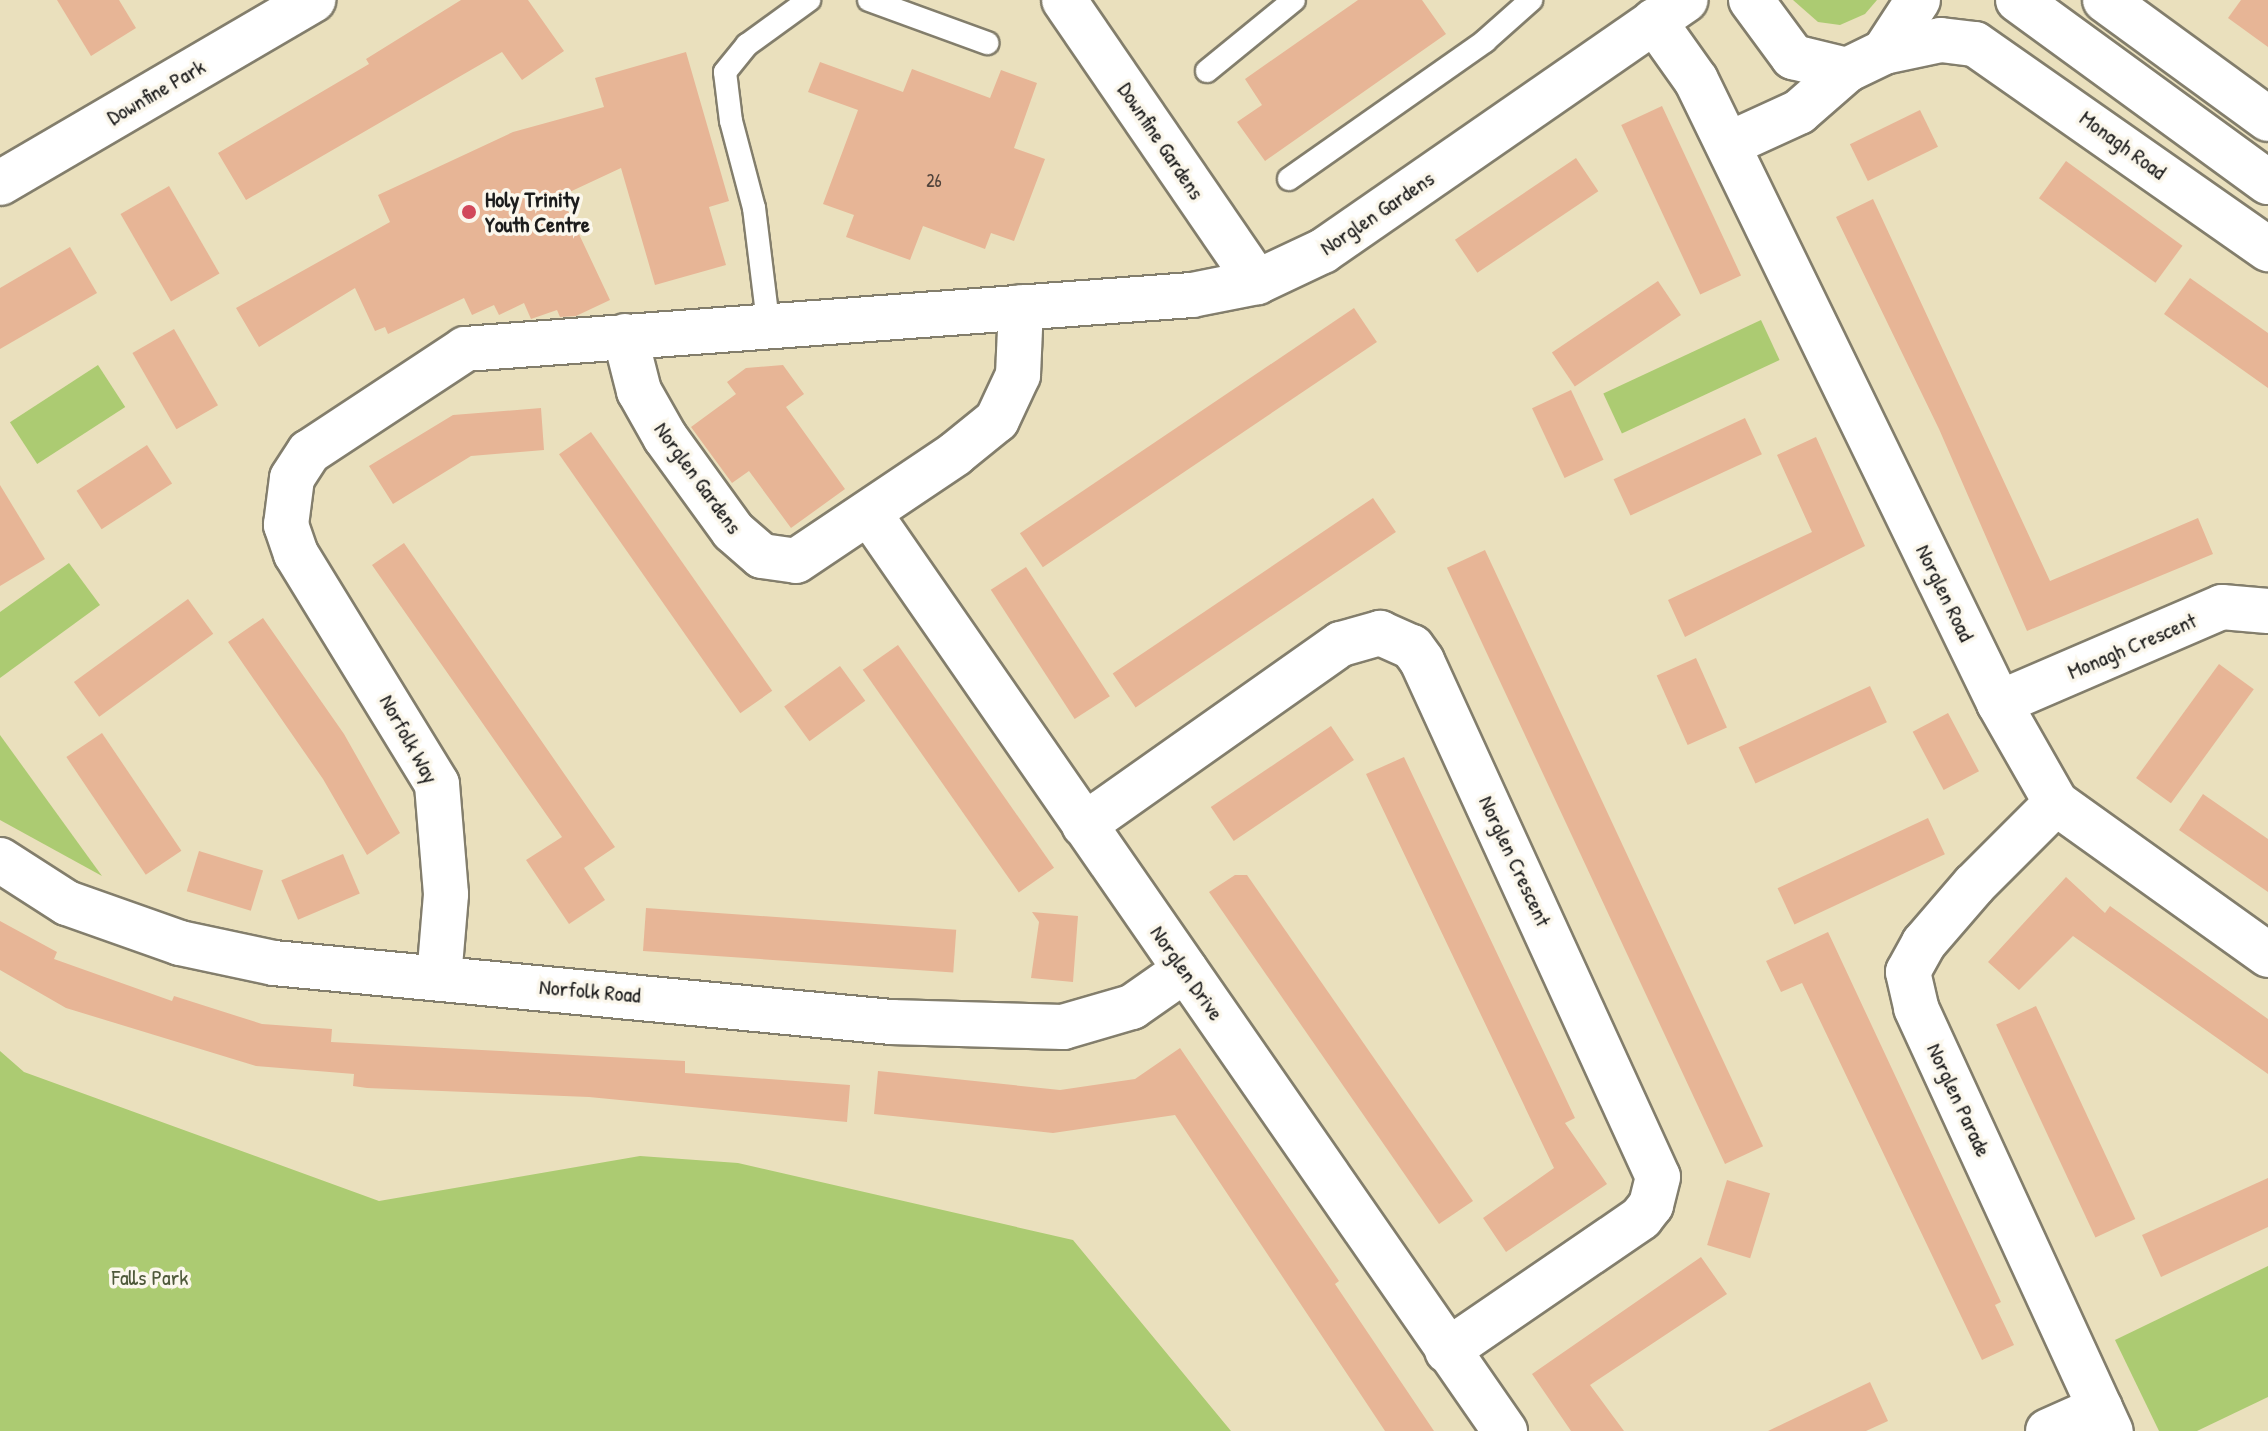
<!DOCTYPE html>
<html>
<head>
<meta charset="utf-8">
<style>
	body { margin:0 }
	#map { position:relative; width:2268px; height:1431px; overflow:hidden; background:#eae0bd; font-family:"Patrick Hand",sans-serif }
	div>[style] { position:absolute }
	.green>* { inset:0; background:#accb72; transform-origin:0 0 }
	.building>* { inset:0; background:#e7b596; transform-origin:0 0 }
	.roads { filter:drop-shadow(2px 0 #837e6c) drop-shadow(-2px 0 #837e6c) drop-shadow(0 2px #837e6c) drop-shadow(0 -2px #837e6c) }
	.service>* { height:22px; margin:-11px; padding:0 11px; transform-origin:11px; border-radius:11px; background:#fff }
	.minor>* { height:44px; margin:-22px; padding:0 22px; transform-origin:22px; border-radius:22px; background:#fff }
	.tertiary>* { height:44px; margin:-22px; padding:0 22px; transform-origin:22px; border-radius:22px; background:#fff }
	.dots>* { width:22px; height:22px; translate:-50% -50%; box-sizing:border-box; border:4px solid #fbf7ec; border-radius:50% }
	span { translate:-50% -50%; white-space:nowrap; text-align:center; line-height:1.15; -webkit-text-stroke:7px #fbf7ec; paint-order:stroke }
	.number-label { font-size:18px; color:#4f423a }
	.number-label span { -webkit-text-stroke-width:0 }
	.street-label { font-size:22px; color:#1c1c1c }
	.poi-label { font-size:22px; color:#1c1c1c; font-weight:700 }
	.left { translate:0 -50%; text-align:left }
	.park-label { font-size:22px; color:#4e593a }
</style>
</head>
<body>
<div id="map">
	<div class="green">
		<div style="clip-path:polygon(1793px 0,1877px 0,1865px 14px,1840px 25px,1818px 22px)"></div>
		<div style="left:1761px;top:320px;width:44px;height:174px;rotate:65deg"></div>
		<div style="left:98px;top:365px;width:50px;height:105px;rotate:57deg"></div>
		<div style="clip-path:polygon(69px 563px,100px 605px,0 678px,0 612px)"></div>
		<div style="clip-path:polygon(0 735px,102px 876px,0 820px)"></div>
		<div style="clip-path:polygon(0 1051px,24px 1072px,379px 1201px,640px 1156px,738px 1163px,1073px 1240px,1231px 1431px,0 1431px)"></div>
		<div style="clip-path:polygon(2268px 1266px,2268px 1397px,2197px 1431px,2159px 1431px,2115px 1340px)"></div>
	</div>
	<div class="building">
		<div style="clip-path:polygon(57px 0,119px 0,136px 28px,91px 56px)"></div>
		<div style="clip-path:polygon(461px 0,528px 0,564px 51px,522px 80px,502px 52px,246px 200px,218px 153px,369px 64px,366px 59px)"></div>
		<div style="clip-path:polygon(1358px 0,1422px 0,1446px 34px,1265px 161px,1237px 122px,1262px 105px,1245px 79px)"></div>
		<div style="clip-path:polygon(2241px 0,2268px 0,2268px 47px,2228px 18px)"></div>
		<div style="clip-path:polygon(686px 52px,729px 201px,709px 207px,726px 265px,655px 285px,621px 168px,561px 196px,610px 300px,576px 316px,560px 317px,557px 310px,531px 319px,524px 303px,499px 315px,494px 305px,472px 315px,464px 298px,388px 334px,385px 327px,375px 331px,355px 288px,259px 347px,236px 308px,390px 222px,378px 195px,513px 132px,604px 107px,595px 78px)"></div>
		<div style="clip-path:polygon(820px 62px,903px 92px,912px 69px,990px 98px,1001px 70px,1037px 83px,1014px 148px,1045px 159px,1014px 241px,991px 233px,985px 249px,923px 226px,910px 260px,846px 237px,854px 215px,823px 204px,858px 110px,808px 92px)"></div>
		<div style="left:1662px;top:106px;width:187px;height:45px;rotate:65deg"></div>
		<div style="left:1920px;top:110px;width:41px;height:78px;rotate:64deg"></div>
		<div style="left:1576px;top:158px;width:40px;height:146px;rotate:56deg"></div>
		<div style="left:2066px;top:161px;width:144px;height:46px;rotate:36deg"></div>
		<div style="left:169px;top:186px;width:101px;height:56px;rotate:60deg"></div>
		<div style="clip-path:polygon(1873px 199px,2050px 581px,2198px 518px,2213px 554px,2027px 631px,1939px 429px,1836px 217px)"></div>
		<div style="clip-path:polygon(70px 247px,97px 293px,0 349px,0 288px)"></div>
		<div style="clip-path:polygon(2190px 278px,2268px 333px,2268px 388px,2164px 314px)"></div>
		<div style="left:1658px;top:281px;width:41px;height:128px;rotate:56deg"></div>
		<div style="left:1354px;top:308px;width:41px;height:403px;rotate:56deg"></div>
		<div style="left:174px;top:329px;width:88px;height:48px;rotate:60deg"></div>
		<div style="clip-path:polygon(783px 365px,804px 394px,786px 407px,845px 489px,791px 528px,749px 471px,732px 483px,691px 427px,736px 394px,727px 382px,746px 368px)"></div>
		<div style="left:1571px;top:390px;width:77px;height:43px;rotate:65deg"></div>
		<div style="clip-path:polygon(541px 408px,544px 450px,471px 456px,393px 504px,369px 466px,453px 415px)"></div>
		<div style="left:1745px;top:418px;width:40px;height:145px;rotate:65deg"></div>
		<div style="left:591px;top:432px;width:316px;height:39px;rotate:55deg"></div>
		<div style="clip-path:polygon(1816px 437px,1865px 546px,1685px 637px,1668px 600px,1812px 532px,1777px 455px)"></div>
		<div style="left:147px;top:445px;width:46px;height:84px;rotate:57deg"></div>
		<div style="clip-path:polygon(0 485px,45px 559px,0 586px)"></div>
		<div style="left:1373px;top:498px;width:41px;height:314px;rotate:56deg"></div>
		<div style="clip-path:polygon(404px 543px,615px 847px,584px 868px,605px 900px,569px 924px,526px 860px,562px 837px,372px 565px)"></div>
		<div style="left:1485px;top:550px;width:658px;height:42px;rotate:65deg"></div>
		<div style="left:1026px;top:567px;width:154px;height:42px;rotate:57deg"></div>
		<div style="left:188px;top:599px;width:43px;height:141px;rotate:54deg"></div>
		<div style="clip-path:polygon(263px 618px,344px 734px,400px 833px,367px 855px,323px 779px,228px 642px)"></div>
		<div style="left:898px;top:645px;width:272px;height:43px;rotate:55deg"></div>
		<div style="left:1696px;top:658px;width:76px;height:43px;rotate:66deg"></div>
		<div style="left:2219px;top:664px;width:43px;height:141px;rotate:36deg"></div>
		<div style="left:840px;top:666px;width:43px;height:69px;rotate:54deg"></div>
		<div style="left:1870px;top:686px;width:40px;height:145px;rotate:65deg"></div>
		<div style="left:1948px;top:713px;width:66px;height:40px;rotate:62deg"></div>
		<div style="left:1331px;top:726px;width:41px;height:145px;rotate:56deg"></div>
		<div style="left:102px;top:733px;width:142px;height:43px;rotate:56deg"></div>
		<div style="clip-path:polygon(1404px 757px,1575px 1118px,1565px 1123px,1607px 1184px,1506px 1252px,1483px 1218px,1554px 1168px,1366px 774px)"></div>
		<div style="clip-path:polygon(2203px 794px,2268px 839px,2268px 892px,2179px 830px)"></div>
		<div style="left:1928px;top:818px;width:40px;height:166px;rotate:65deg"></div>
		<div style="left:199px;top:851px;width:67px;height:42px;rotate:17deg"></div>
		<div style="left:343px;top:854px;width:43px;height:67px;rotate:67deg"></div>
		<div style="clip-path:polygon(1235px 875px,1247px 875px,1473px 1201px,1439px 1224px,1209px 892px)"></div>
		<div style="clip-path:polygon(2066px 877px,2105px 913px,2110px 906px,2268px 1019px,2268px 1074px,2073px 936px,2019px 990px,1988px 962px)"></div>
		<div style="left:646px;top:908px;width:311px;height:43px;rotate:4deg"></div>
		<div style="clip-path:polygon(1032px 912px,1078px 916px,1073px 982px,1031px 978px,1039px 922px)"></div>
		<div style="clip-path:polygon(0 921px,57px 952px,54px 959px,172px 1001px,174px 996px,262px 1024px,332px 1029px,331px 1042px,685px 1061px,685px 1073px,850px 1085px,847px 1122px,589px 1097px,367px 1088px,353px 1086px,354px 1074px,256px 1066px,66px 1008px,0 970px)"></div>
		<div style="clip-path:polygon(1828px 932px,2001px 1302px,1995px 1305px,2014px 1345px,1982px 1360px,1802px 983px,1781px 992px,1766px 961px)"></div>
		<div style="left:2036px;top:1006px;width:235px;height:44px;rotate:65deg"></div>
		<div style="clip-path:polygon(1180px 1048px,1339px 1281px,1335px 1284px,1434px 1431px,1385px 1431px,1175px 1115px,1053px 1133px,874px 1114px,878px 1071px,1060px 1090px,1135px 1079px)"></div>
		<div style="clip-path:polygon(2268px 1178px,2268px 1227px,2161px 1277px,2142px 1235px)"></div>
		<div style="left:1727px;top:1180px;width:45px;height:68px;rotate:17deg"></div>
		<div style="clip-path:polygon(1701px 1257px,1727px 1294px,1590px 1385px,1624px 1431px,1571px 1431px,1532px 1374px)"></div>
		<div style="clip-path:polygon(1870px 1382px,1888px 1421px,1866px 1431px,1768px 1431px)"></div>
	</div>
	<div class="roads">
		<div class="service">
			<div style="left:869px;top:0;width:126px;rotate:20deg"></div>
			<div style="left:1207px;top:71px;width:112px;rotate:-39.2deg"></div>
			<div style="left:1289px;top:179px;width:240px;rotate:-35.1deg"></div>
			<div style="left:1485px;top:41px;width:62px;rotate:-41.7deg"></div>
			<div style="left:769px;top:330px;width:123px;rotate:-97deg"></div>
			<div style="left:754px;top:208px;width:90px;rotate:-104.8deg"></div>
			<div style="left:731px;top:121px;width:49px;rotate:-97deg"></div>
			<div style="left:725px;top:72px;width:35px;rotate:-51deg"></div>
			<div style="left:747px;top:45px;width:77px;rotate:-36deg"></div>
		</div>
		<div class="minor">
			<div style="left:1064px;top:0;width:342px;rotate:55.6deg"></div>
			<div style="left:1751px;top:0;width:71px;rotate:53.6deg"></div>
			<div style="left:1793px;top:57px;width:56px;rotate:13.5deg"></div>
			<div style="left:2105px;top:0;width:202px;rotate:36.1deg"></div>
			<div style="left:1654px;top:21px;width:72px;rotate:54.6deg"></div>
			<div style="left:1696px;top:80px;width:693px;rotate:64.06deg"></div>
			<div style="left:1999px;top:703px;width:115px;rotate:60.3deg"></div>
			<div style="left:2056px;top:803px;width:261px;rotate:35.6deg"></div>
			<div style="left:1884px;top:52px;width:62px;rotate:-56.8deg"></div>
			<div style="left:1729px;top:144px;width:77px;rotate:-24.6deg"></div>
			<div style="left:1799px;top:112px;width:64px;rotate:-41.2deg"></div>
			<div style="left:1847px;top:70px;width:41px;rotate:-25.9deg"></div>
			<div style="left:1884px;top:52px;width:58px;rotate:-11.9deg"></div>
			<div style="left:1941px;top:40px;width:34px;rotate:7deg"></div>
			<div style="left:1975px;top:44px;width:358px;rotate:35deg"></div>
			<div style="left:0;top:183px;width:363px;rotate:-30.3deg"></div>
			<div style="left:625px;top:336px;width:57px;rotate:75.7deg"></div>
			<div style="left:639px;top:391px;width:53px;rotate:60.5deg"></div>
			<div style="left:665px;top:437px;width:116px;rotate:54.1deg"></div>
			<div style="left:733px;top:531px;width:38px;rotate:41deg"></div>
			<div style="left:762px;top:556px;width:34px;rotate:8deg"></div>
			<div style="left:796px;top:561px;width:192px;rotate:-33.9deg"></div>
			<div style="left:955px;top:454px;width:54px;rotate:-39deg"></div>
			<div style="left:997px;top:420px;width:50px;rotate:-65deg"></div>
			<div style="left:1018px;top:375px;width:68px;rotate:-87.5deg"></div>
			<div style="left:869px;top:513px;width:1117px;rotate:55.29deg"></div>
			<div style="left:1999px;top:703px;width:243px;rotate:-23.3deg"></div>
			<div style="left:2222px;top:607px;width:46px;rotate:5deg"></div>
			<div style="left:2056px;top:803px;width:116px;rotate:135deg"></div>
			<div style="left:1974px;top:885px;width:77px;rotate:130.8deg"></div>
			<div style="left:1924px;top:943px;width:33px;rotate:119deg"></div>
			<div style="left:1908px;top:972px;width:37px;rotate:77deg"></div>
			<div style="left:1916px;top:1008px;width:466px;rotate:65.3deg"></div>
			<div style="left:1084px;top:825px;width:314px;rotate:-35.2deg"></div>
			<div style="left:1341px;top:644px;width:41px;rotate:-15.8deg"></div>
			<div style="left:1380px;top:633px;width:35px;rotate:24deg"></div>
			<div style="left:1412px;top:647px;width:17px;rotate:54deg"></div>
			<div style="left:1422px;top:661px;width:567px;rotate:65.42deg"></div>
			<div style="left:1658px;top:1177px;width:29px;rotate:104deg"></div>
			<div style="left:1651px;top:1205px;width:16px;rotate:128deg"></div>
			<div style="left:1641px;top:1218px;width:235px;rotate:145.6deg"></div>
			<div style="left:0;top:860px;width:80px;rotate:32.7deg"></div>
			<div style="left:67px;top:903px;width:120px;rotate:19.5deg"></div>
			<div style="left:180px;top:943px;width:96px;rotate:12deg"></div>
			<div style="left:274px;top:963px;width:620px;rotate:5.46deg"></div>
			<div style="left:891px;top:1022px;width:172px;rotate:1.7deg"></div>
			<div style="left:1063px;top:1027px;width:72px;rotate:-16.2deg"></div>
			<div style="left:1132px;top:1007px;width:65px;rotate:-34.9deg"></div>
			<div style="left:439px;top:978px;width:84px;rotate:-85.2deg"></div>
			<div style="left:446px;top:894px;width:110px;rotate:-94.7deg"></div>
			<div style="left:437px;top:784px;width:270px;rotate:-121.5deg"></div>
			<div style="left:296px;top:554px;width:31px;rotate:-109deg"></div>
			<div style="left:286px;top:525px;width:47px;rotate:-82.7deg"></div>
			<div style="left:292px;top:478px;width:31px;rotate:-57deg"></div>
			<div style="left:309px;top:452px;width:187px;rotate:-33.4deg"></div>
			<div style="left:465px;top:349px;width:729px;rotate:-4.25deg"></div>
			<div style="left:1192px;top:295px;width:66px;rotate:-11.3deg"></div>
			<div style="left:1257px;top:282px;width:73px;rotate:-25.2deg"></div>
			<div style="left:1323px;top:251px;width:441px;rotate:-34.7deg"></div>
			<div style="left:2048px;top:1431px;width:57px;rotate:-23.9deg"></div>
		</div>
		<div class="tertiary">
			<div style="left:2018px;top:0;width:309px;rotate:36.1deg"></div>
		</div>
	</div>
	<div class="dots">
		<div style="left:469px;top:212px;background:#d1495b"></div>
	</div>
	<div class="number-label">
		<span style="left:934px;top:181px">26</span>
	</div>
	<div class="street-label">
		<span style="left:156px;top:92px;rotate:-30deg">Downfine Park</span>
		<span style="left:1161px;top:141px;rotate:56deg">Downfine Gardens</span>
		<span style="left:2123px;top:145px;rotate:36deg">Monagh Road</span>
		<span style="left:1377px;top:213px;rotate:-34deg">Norglen Gardens</span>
		<span style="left:698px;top:478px;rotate:54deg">Norglen Gardens</span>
		<span style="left:1945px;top:593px;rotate:64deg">Norglen Road</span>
		<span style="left:2132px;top:646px;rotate:-23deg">Monagh Crescent</span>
		<span style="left:409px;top:739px;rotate:61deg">Norfolk Way</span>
		<span style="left:1515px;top:861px;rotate:65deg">Norglen Crescent</span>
		<span style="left:1187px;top:973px;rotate:55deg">Norglen Drive</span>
		<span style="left:590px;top:991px;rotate:5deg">Norfolk Road</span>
		<span style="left:1959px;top:1100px;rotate:65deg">Norglen Parade</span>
	</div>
	<div class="poi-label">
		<span class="left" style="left:485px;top:212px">Holy Trinity<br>Youth Centre</span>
	</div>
	<div class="park-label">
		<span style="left:150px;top:1278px">Falls Park</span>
	</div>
</div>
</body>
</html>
